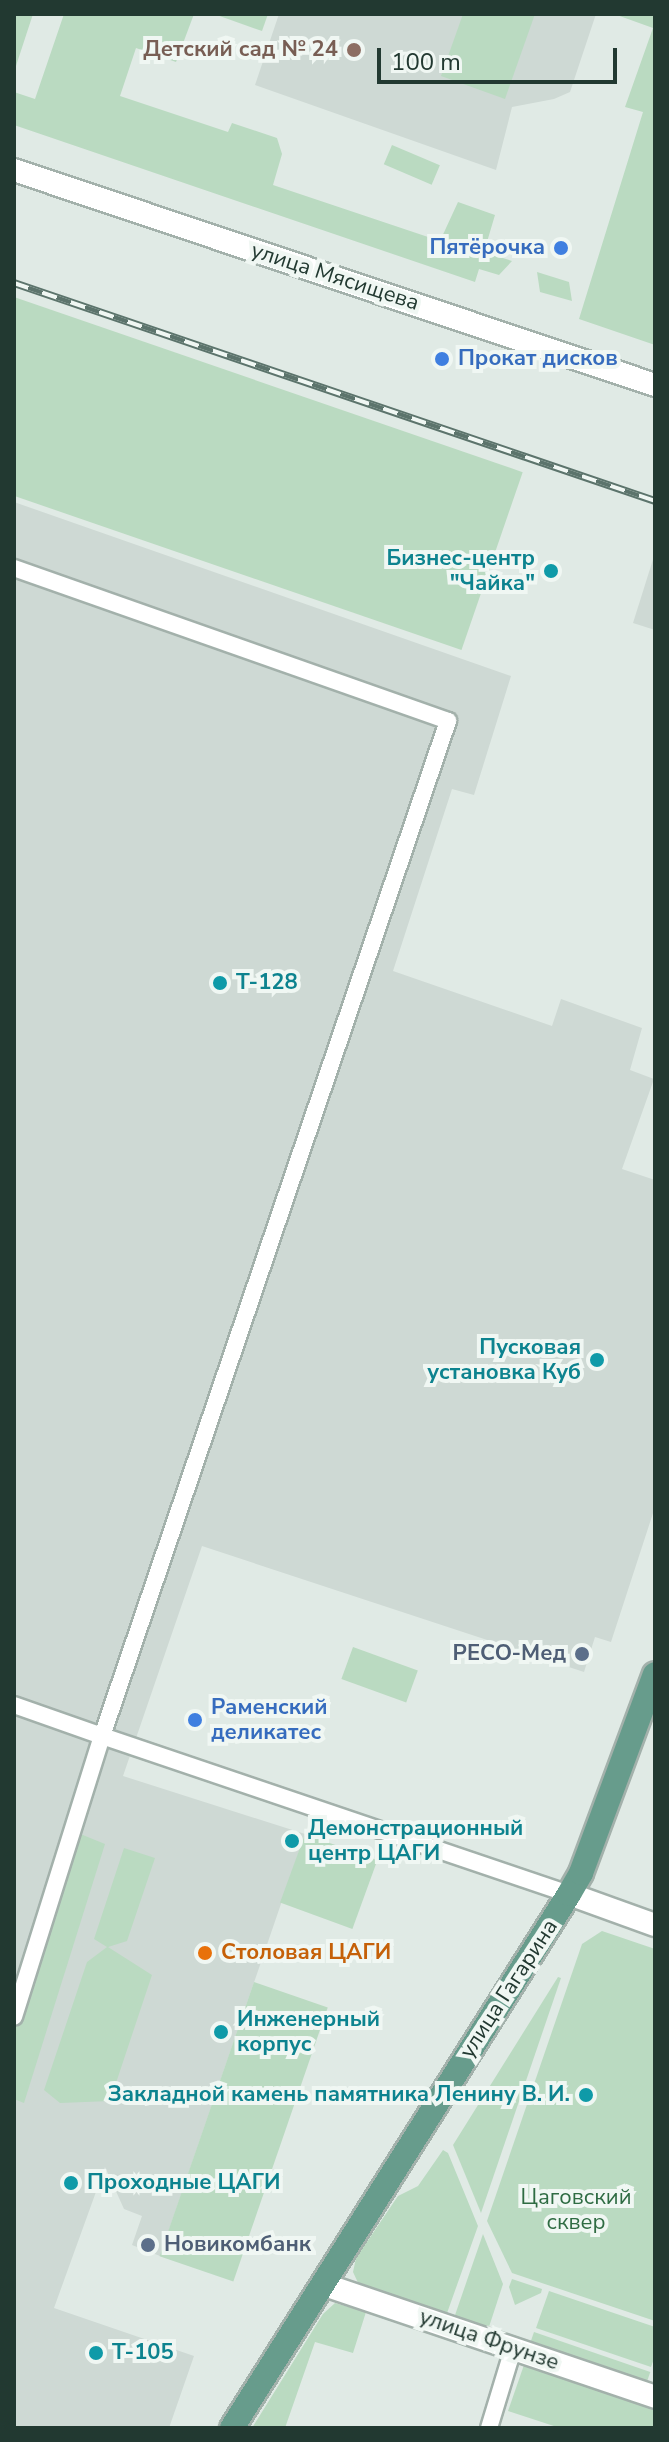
<!DOCTYPE html>
<html>
<head>
<meta charset="utf-8">
<style>
	body { margin:0 }
	#map { position:relative; width:669px; height:2442px; overflow:hidden; background:#e0eae5; font-family:"Nunito Sans",sans-serif }
	div>[style] { position:absolute }
	.built>* { inset:0; background:#ced9d4 }
	.green>* { inset:0; background:#badac1; transform-origin:0 0 }
	.roads { filter:drop-shadow(2px 0 #a3b1ab) drop-shadow(-2px 0 #a3b1ab) drop-shadow(0 2px #a3b1ab) drop-shadow(0 -2px #a3b1ab) }
	.minor>* { height:16px; margin:-8px; padding:0 8px; transform-origin:8px; border-radius:8px; background:#fff }
	.secondary>* { height:22px; margin:-11px; padding:0 11px; transform-origin:11px; border-radius:11px; background:#fff }
	.primary>* { height:24px; margin:-12px; padding:0 12px; transform-origin:12px; border-radius:12px; background:#679c8c }
	.rail>* { height:8px; margin-top:-4px; transform-origin:0; background:repeating-linear-gradient(90deg,#f0f7f3 0 15px,#5c746c 0 30px); box-sizing:border-box; border-block:2px solid #5c746c }
	.dots>* { width:22px; height:22px; translate:-50% -50%; box-sizing:border-box; border:4px solid #f0f7f3; border-radius:50% }
	span { translate:-50% -50%; white-space:nowrap; text-align:center; line-height:1.15; -webkit-text-stroke:8px #f0f7f3; paint-order:stroke }
	.education-label { font-size:22px; color:#785e54; font-weight:700 }
	.right { translate:-100% -50%; text-align:right }
	.shop-label { font-size:22px; color:#366cbe; font-weight:700 }
	.left { translate:0 -50%; text-align:left }
	.street-label { font-size:22px; color:#223931 }
	.culture-label { font-size:22px; color:#0d838f; font-weight:700 }
	.service-label { font-size:22px; color:#4e5e75; font-weight:700 }
	.food-label { font-size:22px; color:#c56008; font-weight:700 }
	.park-label { font-size:22px; color:#2f6c43 }
	.frame { position:absolute; inset:0; border:16px solid #223931; pointer-events:none }
	.scale { position:absolute; left:377px; top:48px; width:240px; height:36px; box-sizing:border-box; border:4px solid #223931; border-top:0; padding-left:10px; font-size:24px; line-height:28px; white-space:nowrap; color:#223931; -webkit-text-stroke:6px #f0f7f3; paint-order:stroke }
</style>
</head>
<body>
<div id="map">
	<div class="built">
		<div style="clip-path:polygon(279px 14px,596px 14px,570px 92px,554px 99px,512px 107px,496px 170px,255px 85px)"></div>
		<div style="clip-path:polygon(14px 502px,511px 676px,474px 795px,452px 789px,393px 971px,552px 1026px,561px 999px,642px 1028px,630px 1070px,654px 1079px,622px 1169px,655px 1180px,655px 1507px,611px 1642px,595px 1637px,584px 1672px,202px 1546px,123px 1776px,305px 1834px,160px 2256px,132px 2245px,142px 2216px,124px 2209px,105px 2167px,54px 2308px,194px 2356px,169px 2428px,14px 2428px)"></div>
		<div style="clip-path:polygon(655px 553px,655px 630px,633px 623px)"></div>
	</div>
	<div class="green">
		<div style="clip-path:polygon(14px 14px,33px 14px,14px 72px)"></div>
		<div style="clip-path:polygon(64px 14px,194px 14px,176px 62px,136px 48px,120px 96px,228px 132px,232px 123px,277px 138px,282px 154px,273px 185px,440px 241px,458px 202px,495px 215px,484px 252px,512px 261px,499px 275px,479px 269px,475px 282px,14px 125px,14px 92px,35px 99px)"></div>
		<div style="clip-path:polygon(214px 14px,268px 14px,262px 31px)"></div>
		<div style="clip-path:polygon(463px 14px,535px 14px,505px 99px,441px 76px)"></div>
		<div style="clip-path:polygon(614px 14px,655px 14px,655px 345px,579px 319px,643px 112px,625px 107px,653px 28px)"></div>
		<div style="left:392px;top:145px;width:52px;height:21px;rotate:23deg"></div>
		<div style="clip-path:polygon(537px 272px,569px 282px,572px 301px,540px 292px)"></div>
		<div style="left:14px;top:297px;width:538px;height:188px;rotate:19deg"></div>
		<div style="left:353px;top:1647px;width:69px;height:34px;rotate:20deg"></div>
		<div style="clip-path:polygon(73px 1831px,105px 1844px,24px 2103px,14px 2099px,14px 2017px)"></div>
		<div style="left:305px;top:1834px;width:77px;height:73px;rotate:20deg"></div>
		<div style="clip-path:polygon(124px 1848px,155px 1858px,127px 1941px,108px 1947px,152px 1975px,110px 2101px,60px 2103px,44px 2090px,87px 1962px,107px 1947px,94px 1939px)"></div>
		<div style="clip-path:polygon(602px 1931px,655px 1949px,655px 2321px,512px 2273px,487px 2221px,582px 1944px)"></div>
		<div style="clip-path:polygon(558px 1977px,561px 1978px,481px 2213px,453px 2145px)"></div>
		<div style="left:254px;top:1982px;width:78px;height:290px;rotate:19deg"></div>
		<div style="clip-path:polygon(443px 2150px,448px 2153px,478px 2226px,446px 2316px,360px 2287px,353px 2272px,356px 2258px,398px 2196px,418px 2186px)"></div>
		<div style="clip-path:polygon(483px 2234px,503px 2284px,488px 2330px,454px 2318px)"></div>
		<div style="clip-path:polygon(512px 2279px,542px 2289px,541px 2293px,515px 2305px,509px 2287px)"></div>
		<div style="clip-path:polygon(549px 2291px,655px 2327px,655px 2356px,651px 2367px,536px 2328px)"></div>
		<div style="clip-path:polygon(335px 2303px,366px 2312px,353px 2353px,315px 2342px,285px 2428px,252px 2428px,323px 2314px)"></div>
		<div style="left:534px;top:2332px;width:123px;height:13px;rotate:19deg"></div>
		<div style="clip-path:polygon(525px 2362px,655px 2406px,655px 2428px,560px 2428px,508px 2411px)"></div>
	</div>
	<div class="roads">
		<div class="minor">
			<div style="left:14px;top:568px;width:460px;rotate:19.4deg"></div>
			<div style="left:448px;top:721px;width:1072px;rotate:108.82deg"></div>
			<div style="left:102px;top:1736px;width:493px;rotate:18.7deg"></div>
			<div style="left:14px;top:1705px;width:93px;rotate:19.4deg"></div>
			<div style="left:102px;top:1736px;width:294px;rotate:107.4deg"></div>
			<div style="left:489px;top:2428px;width:83px;rotate:-73.1deg"></div>
		</div>
		<div class="secondary">
			<div style="left:14px;top:170px;width:676px;rotate:18.54deg"></div>
			<div style="left:569px;top:1894px;width:91px;rotate:19.8deg"></div>
			<div style="left:322px;top:2284px;width:352px;rotate:18.7deg"></div>
		</div>
		<div class="primary">
			<div style="left:232px;top:2428px;width:631px;rotate:-57.74deg"></div>
			<div style="left:569px;top:1894px;width:24px;rotate:-60deg"></div>
			<div style="left:581px;top:1873px;width:212px;rotate:-69.6deg"></div>
		</div>
	</div>
	<div class="rail">
		<div style="left:14px;top:283px;width:677px;rotate:18.78deg"></div>
	</div>
	<div class="dots">
		<div style="left:354px;top:50px;background:#8d6e63"></div>
		<div style="left:561px;top:248px;background:#3f7fe0"></div>
		<div style="left:442px;top:359px;background:#3f7fe0"></div>
		<div style="left:551px;top:571px;background:#0f9aa8"></div>
		<div style="left:220px;top:983px;background:#0f9aa8"></div>
		<div style="left:597px;top:1360px;background:#0f9aa8"></div>
		<div style="left:582px;top:1654px;background:#5c6f8a"></div>
		<div style="left:195px;top:1720px;background:#3f7fe0"></div>
		<div style="left:292px;top:1841px;background:#0f9aa8"></div>
		<div style="left:205px;top:1953px;background:#e8710a"></div>
		<div style="left:221px;top:2032px;background:#0f9aa8"></div>
		<div style="left:586px;top:2095px;background:#0f9aa8"></div>
		<div style="left:71px;top:2183px;background:#0f9aa8"></div>
		<div style="left:148px;top:2245px;background:#5c6f8a"></div>
		<div style="left:96px;top:2353px;background:#0f9aa8"></div>
	</div>
	<div class="education-label">
		<span class="right" style="left:338px;top:50px">Детский сад № 24</span>
	</div>
	<div class="shop-label">
		<span class="right" style="left:545px;top:248px">Пятёрочка</span>
		<span class="left" style="left:458px;top:359px">Прокат дисков</span>
		<span class="left" style="left:211px;top:1720px">Раменский<br>деликатес</span>
	</div>
	<div class="street-label">
		<span style="left:335px;top:277px;rotate:18deg">улица Мясищева</span>
		<span style="left:509px;top:1989px;rotate:-57deg">улица Гагарина</span>
		<span style="left:489px;top:2340px;rotate:19deg">улица Фрунзе</span>
	</div>
	<div class="culture-label">
		<span class="right" style="left:535px;top:571px">Бизнес-центр<br>"Чайка"</span>
		<span class="left" style="left:236px;top:983px">Т-128</span>
		<span class="right" style="left:581px;top:1360px">Пусковая<br>установка Куб</span>
		<span class="left" style="left:308px;top:1841px">Демонстрационный<br>центр ЦАГИ</span>
		<span class="left" style="left:237px;top:2032px">Инженерный<br>корпус</span>
		<span class="right" style="left:570px;top:2095px">Закладной камень памятника Ленину В. И.</span>
		<span class="left" style="left:87px;top:2183px">Проходные ЦАГИ</span>
		<span class="left" style="left:112px;top:2353px">Т-105</span>
	</div>
	<div class="service-label">
		<span class="right" style="left:566px;top:1654px">РЕСО-Мед</span>
		<span class="left" style="left:164px;top:2245px">Новикомбанк</span>
	</div>
	<div class="food-label">
		<span class="left" style="left:221px;top:1953px">Столовая ЦАГИ</span>
	</div>
	<div class="park-label">
		<span style="left:576px;top:2210px">Цаговский<br>сквер</span>
	</div>
	<div class="frame"></div>
	<div class="scale">100 m</div>
</div>
</body>
</html>
